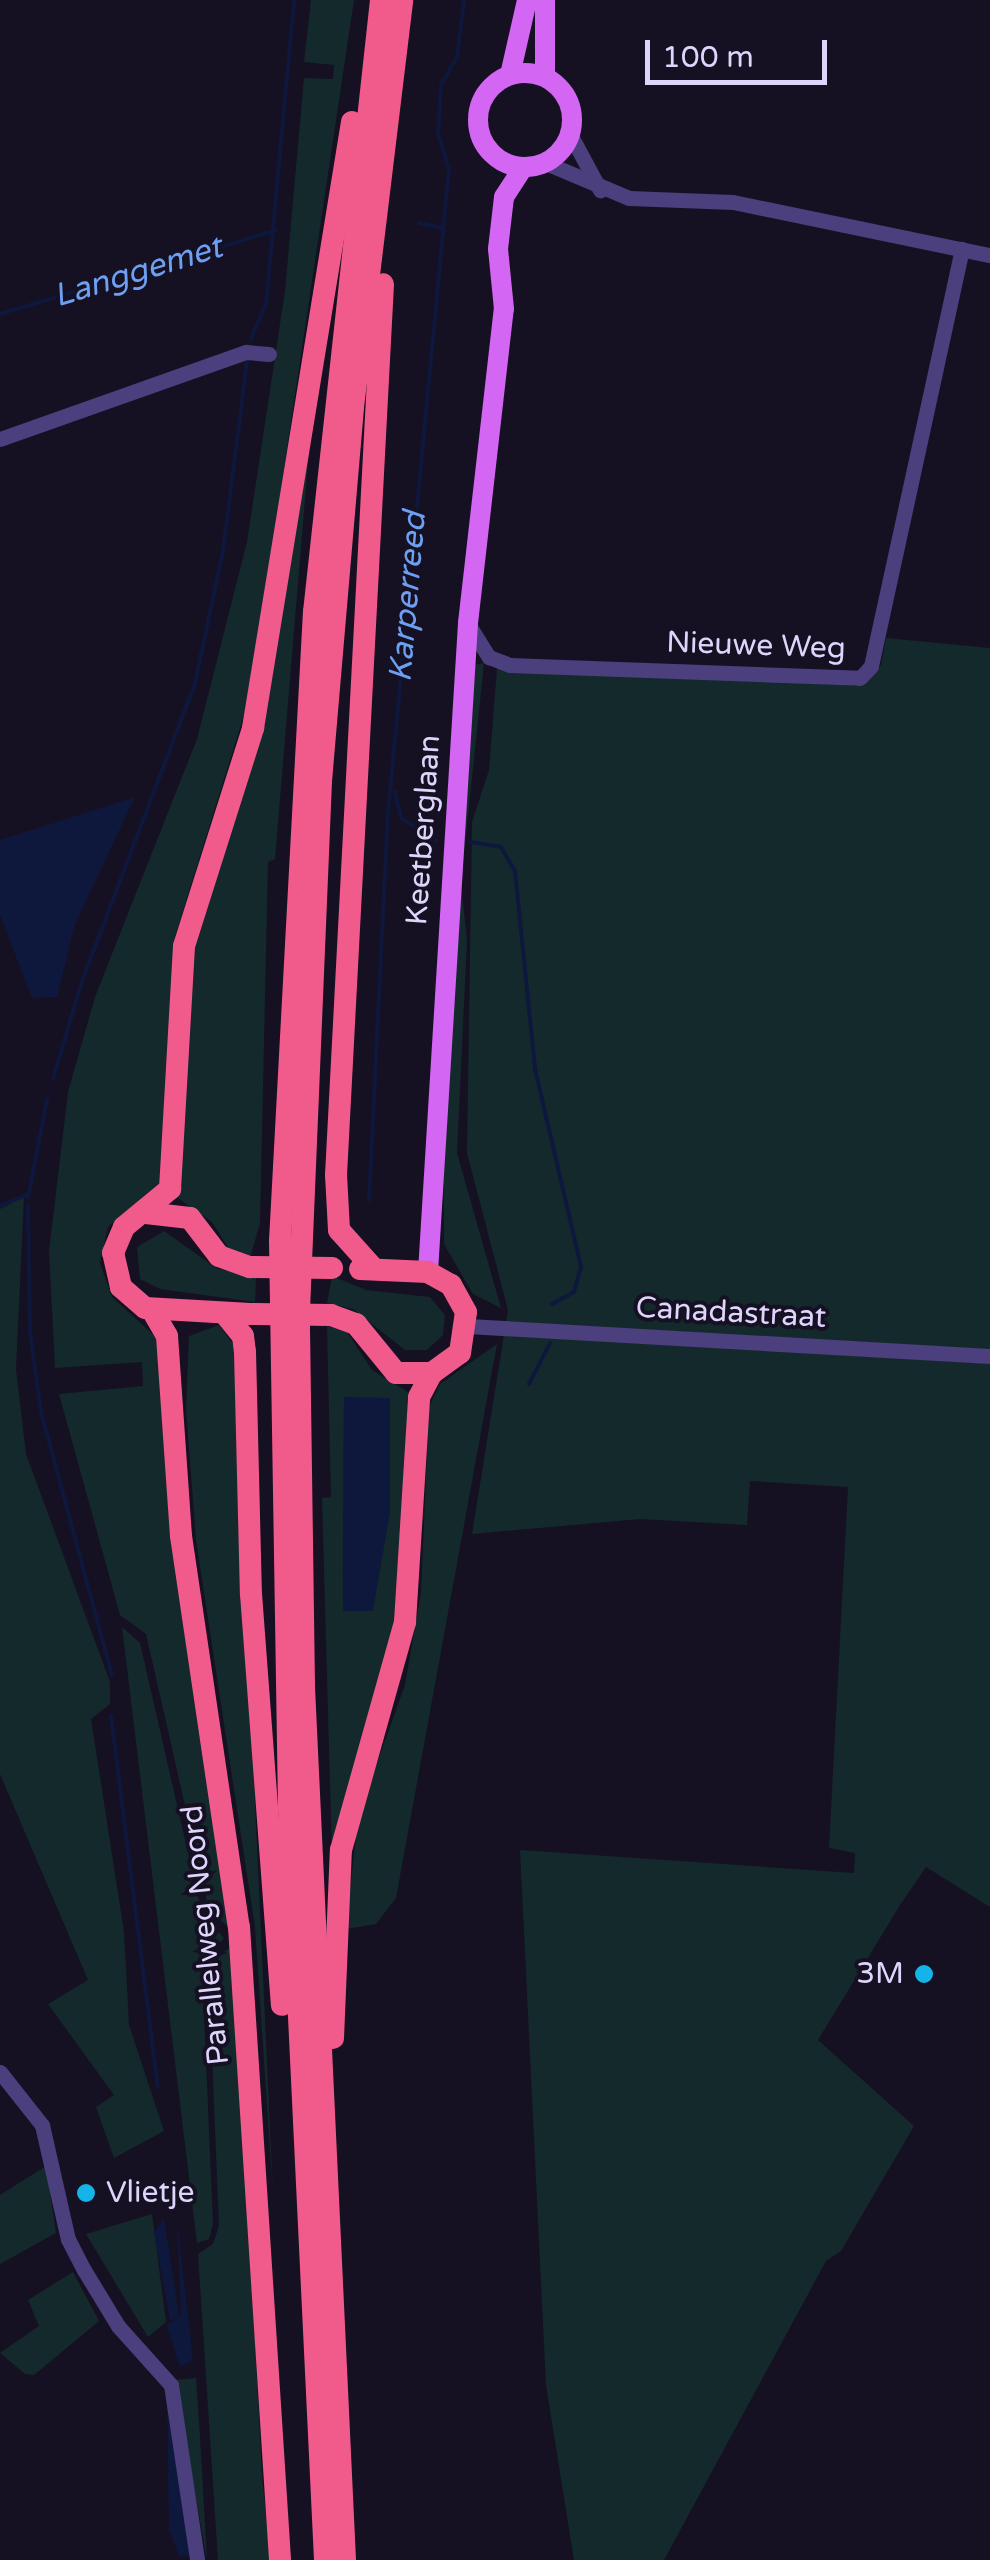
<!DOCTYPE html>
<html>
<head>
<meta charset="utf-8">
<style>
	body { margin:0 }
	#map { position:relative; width:990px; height:2560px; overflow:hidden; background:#161023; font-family:"Varela Round",sans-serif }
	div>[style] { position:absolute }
	.green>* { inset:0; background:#14292c }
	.water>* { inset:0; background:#0e183d }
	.stream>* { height:4px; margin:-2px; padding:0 2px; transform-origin:2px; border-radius:2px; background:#0e183d }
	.minor>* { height:15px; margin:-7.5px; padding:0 7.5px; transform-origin:7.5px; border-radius:7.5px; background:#4b3f7d }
	.major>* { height:20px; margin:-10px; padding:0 10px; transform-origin:10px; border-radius:10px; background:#d366f2 }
	.major>.ring { margin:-10px; padding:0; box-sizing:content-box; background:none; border:20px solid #d366f2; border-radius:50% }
	.highway>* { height:22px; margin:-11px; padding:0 11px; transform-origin:11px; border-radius:11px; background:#f15b8c }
	.highway-bridge>* { height:22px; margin:-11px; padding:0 11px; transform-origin:11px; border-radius:11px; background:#f15b8c }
	.dots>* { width:28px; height:28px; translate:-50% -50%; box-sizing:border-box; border:5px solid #161023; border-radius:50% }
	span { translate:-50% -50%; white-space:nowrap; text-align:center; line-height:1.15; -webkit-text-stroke:8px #161023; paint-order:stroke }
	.street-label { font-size:30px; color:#dfd5fb }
	.poi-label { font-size:30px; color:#dfd5fb }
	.right { translate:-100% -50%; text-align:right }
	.left { translate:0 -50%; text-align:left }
	.water-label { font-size:32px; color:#6da0f2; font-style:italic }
	.scale { position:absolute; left:645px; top:40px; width:182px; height:45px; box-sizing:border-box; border:5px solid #dfd5fb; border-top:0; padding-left:12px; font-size:30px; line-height:35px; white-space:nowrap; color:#dfd5fb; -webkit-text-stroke:8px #161023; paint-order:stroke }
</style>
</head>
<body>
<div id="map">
	<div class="green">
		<div style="clip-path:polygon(311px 0,354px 0,250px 696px,175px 936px,160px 1182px,108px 1227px,100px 1263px,112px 1297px,159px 1340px,235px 1932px,209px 1911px,146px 1634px,120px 1615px,59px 1394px,143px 1386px,142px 1362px,55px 1368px,49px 1251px,68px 1092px,95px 997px,197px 739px,247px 542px,285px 291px,304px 78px,333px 79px,334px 65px,304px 62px)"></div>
		<div style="clip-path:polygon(313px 403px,275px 859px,268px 862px,260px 1223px,250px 1258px,229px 1249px,212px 1222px,179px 1199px,187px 982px)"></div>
		<div style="clip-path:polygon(886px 638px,990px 648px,990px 1907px,926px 1867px,900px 1905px,818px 2040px,914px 2126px,841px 2251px,826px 2261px,664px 2560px,574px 2560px,546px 2385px,520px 1850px,854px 1873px,855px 1853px,829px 1848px,848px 1487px,750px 1481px,747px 1525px,640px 1519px,472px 1534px,508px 1310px,467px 1153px,472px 822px,489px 770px,497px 668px,864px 686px,881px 665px)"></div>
		<div style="clip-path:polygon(484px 663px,461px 883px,467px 940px,457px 1153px,501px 1308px,473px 1294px,444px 1244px,444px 1155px,474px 665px)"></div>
		<div style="clip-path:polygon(24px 1197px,16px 1369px,26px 1454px,110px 1682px,110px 1704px,91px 1719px,124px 1932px,129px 2025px,164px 2131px,114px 2158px,96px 2107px,114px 2095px,48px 2004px,88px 1980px,0 1774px,0 1209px)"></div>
		<div style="clip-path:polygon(164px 1231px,216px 1268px,256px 1278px,255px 1302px,160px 1289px,140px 1279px,137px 1247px)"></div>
		<div style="clip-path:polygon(332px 1276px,366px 1290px,430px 1297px,445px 1315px,443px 1335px,427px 1350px,405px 1350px,353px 1309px,327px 1303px)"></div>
		<div style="clip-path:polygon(219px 1325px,234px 1345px,273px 2194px,255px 1927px,196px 1540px,186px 1409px,189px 1336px)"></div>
		<div style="clip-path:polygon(evenodd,327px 1326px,347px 1332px,372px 1370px,411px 1394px,405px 1593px,332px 1855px,322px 1498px,331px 1497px,327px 1326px,344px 1398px,390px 1398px,372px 1611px,343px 1611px,344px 1398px)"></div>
		<div style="clip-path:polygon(497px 1344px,396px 1898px,376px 1924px,346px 1929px,358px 1816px,405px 1685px,421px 1592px,429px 1407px,440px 1384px)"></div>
		<div style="clip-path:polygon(122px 1627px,140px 1643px,202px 1914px,224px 1938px,202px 1966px,213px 2224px,209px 2239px,197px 2243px)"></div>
		<div style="clip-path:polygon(235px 1944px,262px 2477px,271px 2560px,218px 2560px,198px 2254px,213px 2244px,219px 2226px,209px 1981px,217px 1957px)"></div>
		<div style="clip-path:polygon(46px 2166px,56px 2233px,0 2264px,0 2195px)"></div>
		<div style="clip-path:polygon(152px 2214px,166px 2322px,148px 2337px,86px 2234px)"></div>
		<div style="clip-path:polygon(73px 2272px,99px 2321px,34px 2375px,25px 2374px,0 2353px,39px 2326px,28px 2300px)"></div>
		<div style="clip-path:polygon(196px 2378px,200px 2437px,207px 2560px,175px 2380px)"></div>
	</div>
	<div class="water">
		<div style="clip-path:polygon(135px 797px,75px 924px,57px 997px,32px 998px,0 915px,0 840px)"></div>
		<div style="clip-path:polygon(344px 1397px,390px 1398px,390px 1512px,373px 1611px,343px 1611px)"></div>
		<div style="clip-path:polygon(164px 2218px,179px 2315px,170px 2321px,154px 2233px)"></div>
		<div style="clip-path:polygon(177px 2220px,193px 2360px,180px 2367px,167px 2325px,181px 2315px)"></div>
		<div style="clip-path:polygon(167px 2393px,191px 2555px,187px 2557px,179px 2556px,169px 2529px)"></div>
	</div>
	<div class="stream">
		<div style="left:419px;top:223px;width:25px;rotate:12deg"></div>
		<div style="left:0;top:314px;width:288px;rotate:-16.9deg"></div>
		<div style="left:251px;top:339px;width:38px;rotate:-67deg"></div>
		<div style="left:266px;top:304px;width:305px;rotate:-84.7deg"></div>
		<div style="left:395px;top:792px;width:27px;rotate:77deg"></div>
		<div style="left:401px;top:818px;width:42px;rotate:33.3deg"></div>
		<div style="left:470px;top:842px;width:31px;rotate:9deg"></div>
		<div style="left:501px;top:847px;width:28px;rotate:60deg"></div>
		<div style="left:515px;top:871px;width:199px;rotate:84.2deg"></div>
		<div style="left:535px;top:1069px;width:203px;rotate:76.9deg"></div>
		<div style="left:581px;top:1267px;width:26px;rotate:106deg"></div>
		<div style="left:574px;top:1292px;width:25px;rotate:151deg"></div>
		<div style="left:53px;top:1079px;width:102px;rotate:-73.5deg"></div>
		<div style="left:82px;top:981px;width:319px;rotate:-69.2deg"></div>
		<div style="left:195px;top:683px;width:135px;rotate:-78deg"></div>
		<div style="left:223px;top:551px;width:192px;rotate:-82.8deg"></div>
		<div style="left:28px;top:1198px;width:101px;rotate:-79.1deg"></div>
		<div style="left:369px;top:1200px;width:387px;rotate:-87.2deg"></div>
		<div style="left:388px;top:813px;width:647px;rotate:-84.59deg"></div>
		<div style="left:449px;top:169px;width:37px;rotate:-107deg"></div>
		<div style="left:438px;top:134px;width:49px;rotate:-86.5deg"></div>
		<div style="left:441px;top:85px;width:32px;rotate:-60deg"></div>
		<div style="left:457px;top:57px;width:57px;rotate:-83deg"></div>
		<div style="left:0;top:1206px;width:30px;rotate:-23deg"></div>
		<div style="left:28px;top:1206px;width:125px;rotate:89.1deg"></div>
		<div style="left:30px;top:1331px;width:82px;rotate:82.3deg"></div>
		<div style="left:41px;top:1412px;width:272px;rotate:74.9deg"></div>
		<div style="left:529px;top:1384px;width:46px;rotate:-62.9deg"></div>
		<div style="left:111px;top:1716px;width:373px;rotate:82.8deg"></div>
	</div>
	<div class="minor">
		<div style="left:570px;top:134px;width:64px;rotate:61.8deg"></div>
		<div style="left:546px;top:163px;width:90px;rotate:22.9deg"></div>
		<div style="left:629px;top:198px;width:104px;rotate:2.2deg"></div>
		<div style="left:733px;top:202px;width:262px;rotate:11.7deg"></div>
		<div style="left:0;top:439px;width:261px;rotate:-19.5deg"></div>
		<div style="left:246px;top:352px;width:23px;rotate:5deg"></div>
		<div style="left:470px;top:627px;width:36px;rotate:58deg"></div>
		<div style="left:489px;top:657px;width:22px;rotate:21deg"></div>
		<div style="left:510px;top:665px;width:350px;rotate:2.1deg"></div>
		<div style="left:860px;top:678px;width:16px;rotate:-47deg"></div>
		<div style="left:871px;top:666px;width:427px;rotate:-77.7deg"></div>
		<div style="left:468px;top:1326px;width:523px;rotate:3.29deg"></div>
		<div style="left:0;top:2072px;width:68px;rotate:51.6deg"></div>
		<div style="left:42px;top:2125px;width:117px;rotate:77.2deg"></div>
		<div style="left:68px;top:2239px;width:35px;rotate:63deg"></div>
		<div style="left:84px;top:2270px;width:66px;rotate:58.7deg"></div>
		<div style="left:118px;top:2326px;width:79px;rotate:48.1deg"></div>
		<div style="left:171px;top:2385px;width:177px;rotate:81.5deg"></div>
	</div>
	<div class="major">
		<div style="left:545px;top:0;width:77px;rotate:90deg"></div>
		<div class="ring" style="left:478px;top:73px;width:74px;height:74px"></div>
		<div style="left:510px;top:75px;width:77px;rotate:-77.2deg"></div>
		<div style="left:428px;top:1272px;width:650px;rotate:-86.47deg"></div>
		<div style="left:468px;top:623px;width:316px;rotate:-83.5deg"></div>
		<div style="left:504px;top:309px;width:60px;rotate:-95.7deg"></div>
		<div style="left:498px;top:249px;width:52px;rotate:-83.4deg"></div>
		<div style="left:504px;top:197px;width:35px;rotate:-57deg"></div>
	</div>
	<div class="highway">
		<div style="left:146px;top:1213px;width:44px;rotate:6.5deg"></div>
		<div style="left:190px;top:1218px;width:48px;rotate:52.7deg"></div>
		<div style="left:219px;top:1256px;width:33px;rotate:20deg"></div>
		<div style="left:374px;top:1269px;width:52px;rotate:-131.9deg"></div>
		<div style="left:339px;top:1230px;width:55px;rotate:-93.1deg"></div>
		<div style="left:336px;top:1175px;width:892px;rotate:-86.98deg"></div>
		<div style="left:152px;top:1310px;width:30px;rotate:60deg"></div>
		<div style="left:167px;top:1336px;width:200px;rotate:86deg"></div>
		<div style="left:181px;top:1536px;width:395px;rotate:81.6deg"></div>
		<div style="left:239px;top:1927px;width:634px;rotate:86.29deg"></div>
		<div style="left:225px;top:1314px;width:28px;rotate:51deg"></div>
		<div style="left:243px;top:1336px;width:16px;rotate:83deg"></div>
		<div style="left:245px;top:1352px;width:242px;rotate:88.6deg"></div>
		<div style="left:251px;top:1594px;width:412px;rotate:85.7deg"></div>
		<div style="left:250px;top:1314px;width:105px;rotate:-176.7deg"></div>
		<div style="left:145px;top:1308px;width:32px;rotate:-139deg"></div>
		<div style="left:121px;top:1287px;width:35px;rotate:-103deg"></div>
		<div style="left:113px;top:1253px;width:28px;rotate:-67deg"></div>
		<div style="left:124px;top:1227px;width:60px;rotate:-39.6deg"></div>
		<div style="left:170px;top:1189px;width:243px;rotate:-86.7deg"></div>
		<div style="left:184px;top:946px;width:229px;rotate:-72.4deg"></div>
		<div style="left:253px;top:728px;width:614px;rotate:-80.72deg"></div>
		<div style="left:331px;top:1315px;width:27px;rotate:20deg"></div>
		<div style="left:356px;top:1324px;width:63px;rotate:50.8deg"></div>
		<div style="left:396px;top:1373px;width:36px"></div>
		<div style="left:432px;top:1373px;width:34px;rotate:-36deg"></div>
		<div style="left:460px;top:1353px;width:41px;rotate:-81.7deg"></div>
		<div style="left:466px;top:1312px;width:31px;rotate:-119deg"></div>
		<div style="left:451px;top:1285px;width:26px;rotate:-151deg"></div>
		<div style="left:428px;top:1272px;width:68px;rotate:-177.5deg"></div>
		<div style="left:333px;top:2038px;width:188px;rotate:-87.6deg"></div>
		<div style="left:341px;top:1850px;width:237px;rotate:-74.3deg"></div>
		<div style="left:405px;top:1622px;width:225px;rotate:-86.4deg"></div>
		<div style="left:419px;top:1397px;width:27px;rotate:-62deg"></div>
		<div style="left:325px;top:2560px;width:754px;rotate:-92.74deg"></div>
		<div style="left:289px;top:1807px;width:566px;rotate:-90.91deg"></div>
		<div style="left:280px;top:1241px;width:630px;rotate:-86.91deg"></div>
		<div style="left:314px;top:612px;width:616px;rotate:-83.75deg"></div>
		<div style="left:345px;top:2560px;width:875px;rotate:-92.69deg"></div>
		<div style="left:304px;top:1686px;width:376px;rotate:-90.8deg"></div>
		<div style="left:299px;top:1310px;width:529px;rotate:-87.62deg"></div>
		<div style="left:321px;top:781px;width:375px;rotate:-85.1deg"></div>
		<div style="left:353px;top:407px;width:410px;rotate:-83.1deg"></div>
	</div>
	<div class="highway-bridge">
		<div style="left:250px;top:1267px;width:82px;rotate:0.7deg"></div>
		<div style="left:250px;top:1314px;width:81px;rotate:0.7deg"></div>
	</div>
	<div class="dots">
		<div style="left:924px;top:1974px;background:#14b3e8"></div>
		<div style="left:86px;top:2193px;background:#14b3e8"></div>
	</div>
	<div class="street-label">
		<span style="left:756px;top:646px;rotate:2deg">Nieuwe Weg</span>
		<span style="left:424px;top:830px;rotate:-86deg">Keetberglaan</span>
		<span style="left:731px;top:1313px;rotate:3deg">Canadastraat</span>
		<span style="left:206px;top:1935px;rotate:-96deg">Parallelweg Noord</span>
	</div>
	<div class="poi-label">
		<span class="right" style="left:904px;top:1974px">3M</span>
		<span class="left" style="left:106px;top:2193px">Vlietje</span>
	</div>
	<div class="water-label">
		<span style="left:138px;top:272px;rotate:-17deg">Langgemet</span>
		<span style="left:408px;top:597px;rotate:-85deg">Karperreed</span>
	</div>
	<div class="scale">100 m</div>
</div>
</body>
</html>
